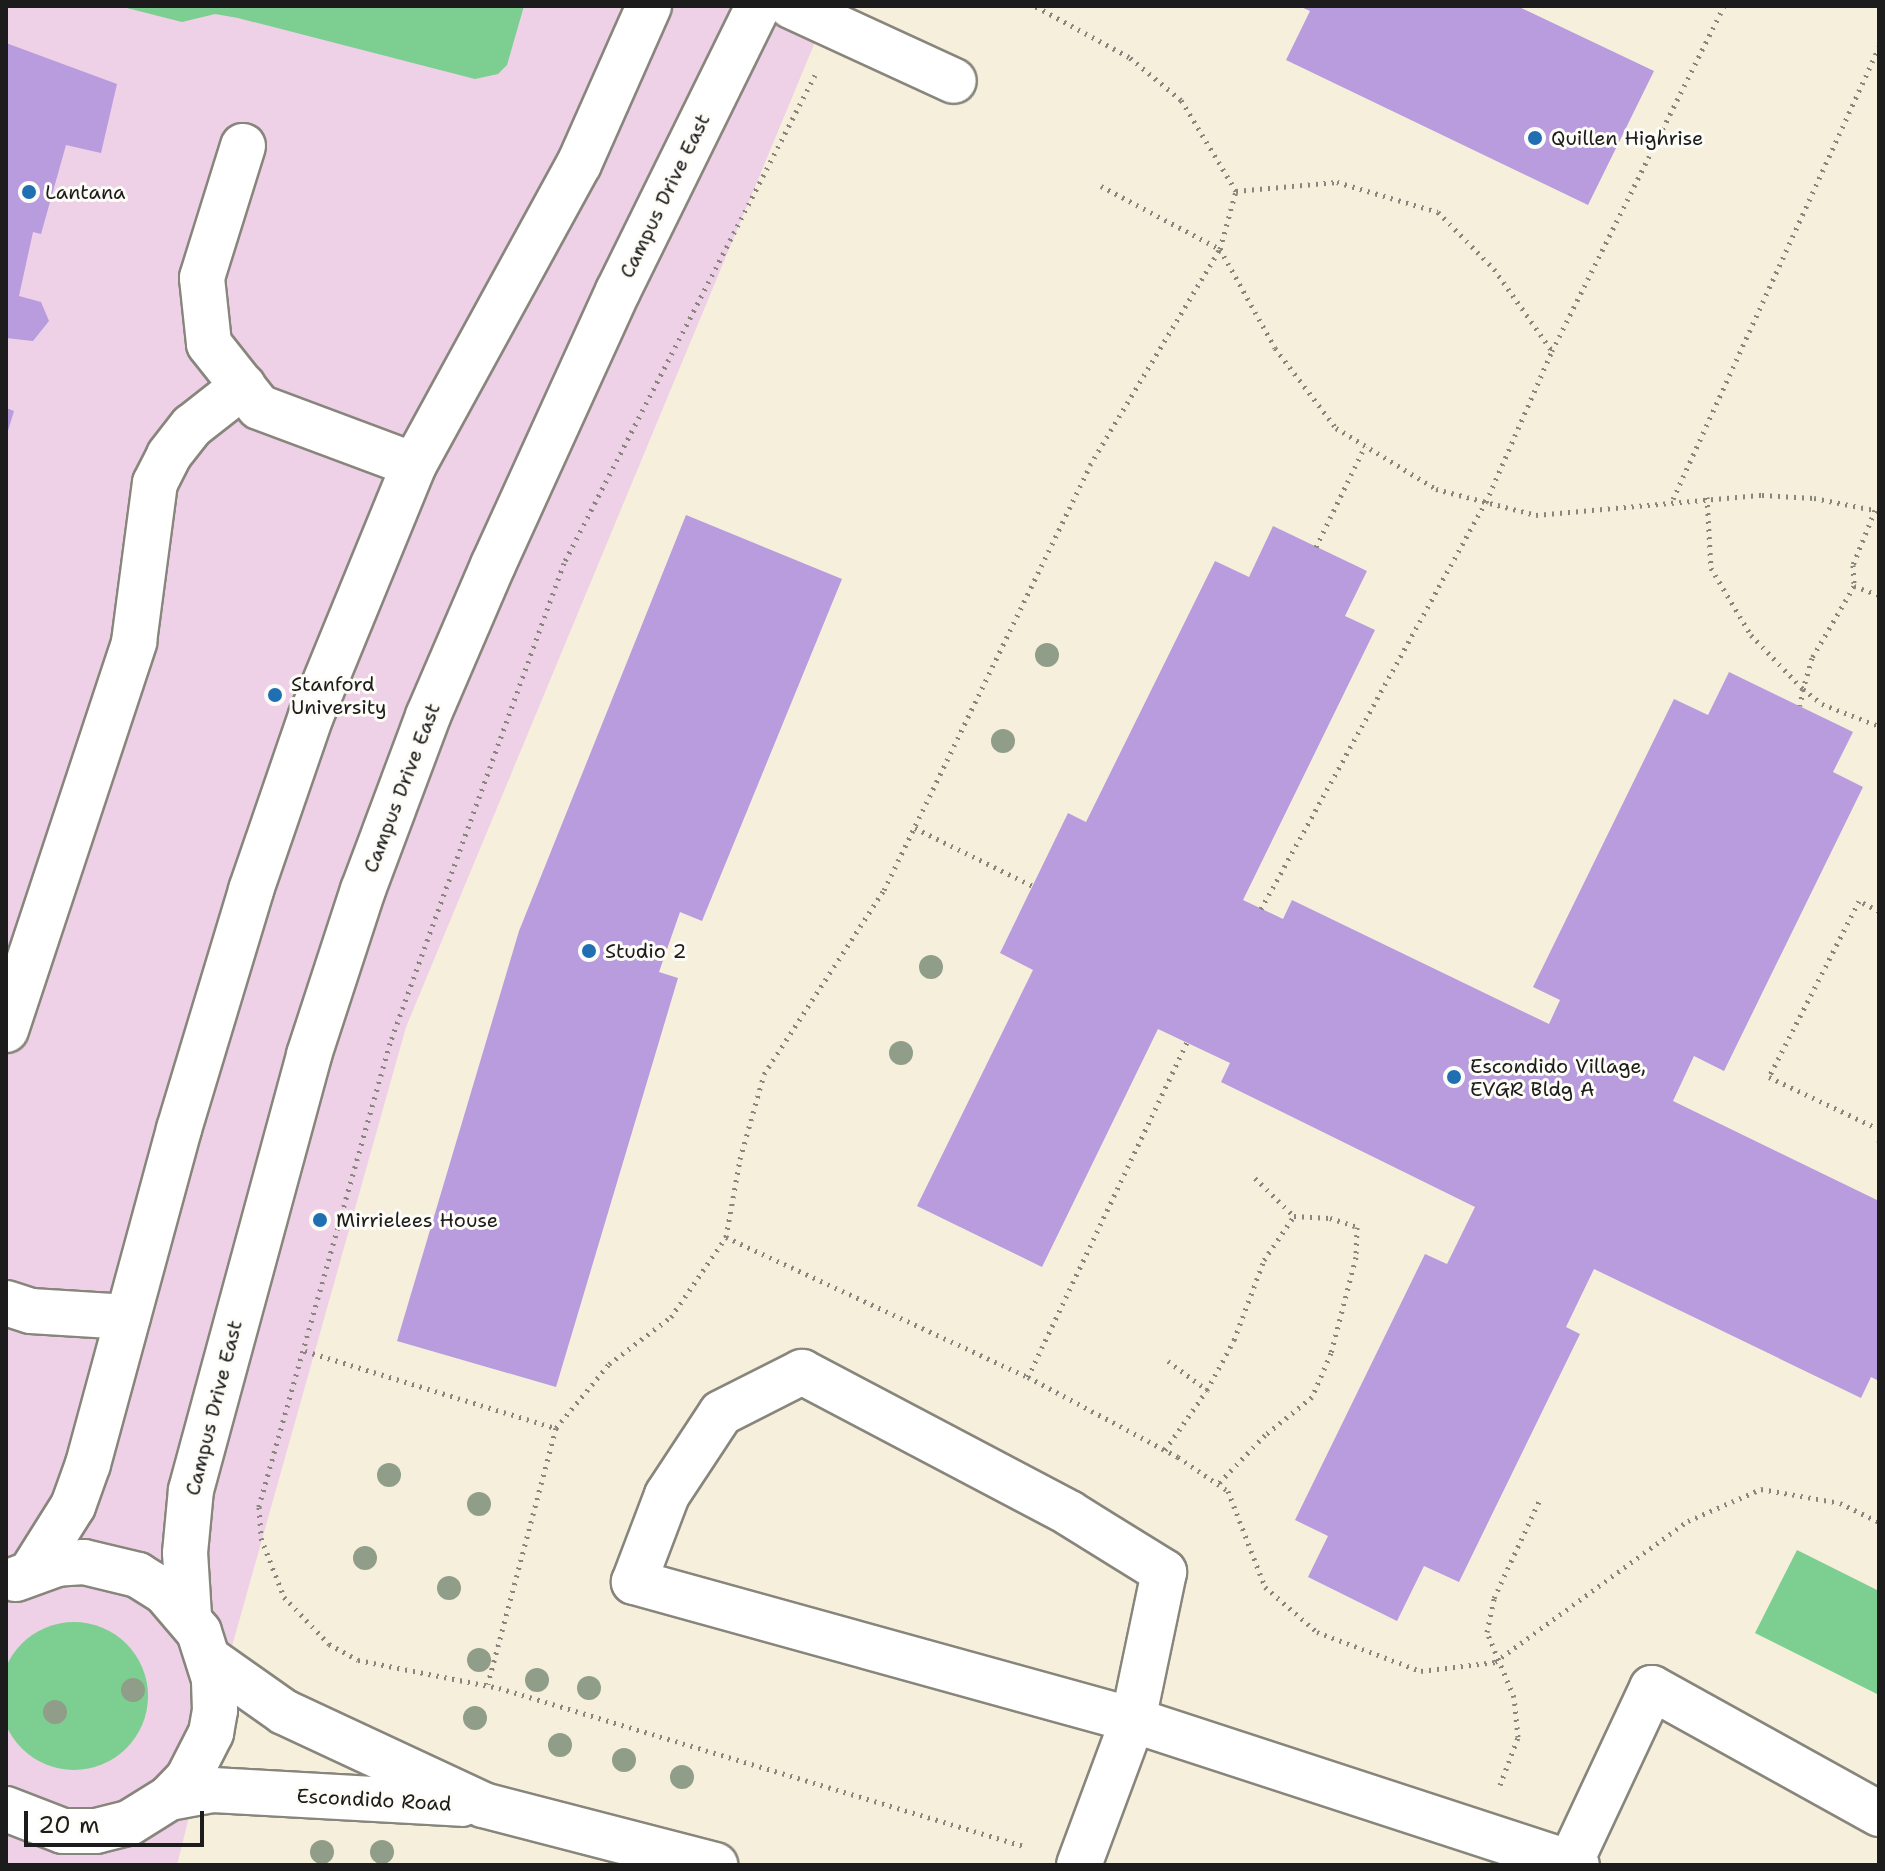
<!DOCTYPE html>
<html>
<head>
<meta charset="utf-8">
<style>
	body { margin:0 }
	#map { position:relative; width:1885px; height:1871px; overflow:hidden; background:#f5efdc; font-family:"Shantell Sans",sans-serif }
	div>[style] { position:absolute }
	.built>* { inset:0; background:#eed0e7 }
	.green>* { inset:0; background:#7ccf90 }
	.round { border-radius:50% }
	.building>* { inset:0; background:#b89cde }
	.path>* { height:5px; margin-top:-2.5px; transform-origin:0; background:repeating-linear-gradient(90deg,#88867c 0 2px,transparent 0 8px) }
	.roads { filter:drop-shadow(2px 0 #88867c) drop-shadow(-2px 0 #88867c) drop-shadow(0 2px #88867c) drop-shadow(0 -2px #88867c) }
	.minor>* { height:44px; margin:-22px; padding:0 22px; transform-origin:22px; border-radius:22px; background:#fff }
	.trees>* { width:24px; height:24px; margin:-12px; border-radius:50%; background:#909e89 }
	.dots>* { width:22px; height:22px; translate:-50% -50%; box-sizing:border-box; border:4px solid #fdfcf7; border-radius:50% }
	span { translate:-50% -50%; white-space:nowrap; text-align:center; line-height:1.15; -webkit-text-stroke:6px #fdfcf7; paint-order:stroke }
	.poi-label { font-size:20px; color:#1c1c1c }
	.left { translate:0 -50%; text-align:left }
	.street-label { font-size:20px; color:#1c1c1c }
	.frame { position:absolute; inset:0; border:8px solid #1c1c1c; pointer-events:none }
	.scale { position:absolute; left:24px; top:1811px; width:180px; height:36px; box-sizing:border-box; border:4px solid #1c1c1c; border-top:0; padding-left:10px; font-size:24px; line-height:28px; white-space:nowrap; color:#1c1c1c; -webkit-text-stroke:6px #fdfcf7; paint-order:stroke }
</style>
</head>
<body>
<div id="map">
	<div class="built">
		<div style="clip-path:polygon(6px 6px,830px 6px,406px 1027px,227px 1664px,177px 1865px,6px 1865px)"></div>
	</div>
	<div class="green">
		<div style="clip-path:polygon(119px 6px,524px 6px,507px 65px,498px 74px,475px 79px,238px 18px,215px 14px,182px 22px)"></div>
		<div style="clip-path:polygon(1797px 1550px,1879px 1591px,1879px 1695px,1755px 1633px)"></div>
		<div class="round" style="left:0;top:1622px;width:148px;height:148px"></div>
	</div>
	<div class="building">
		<div style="clip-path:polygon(1299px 6px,1517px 6px,1654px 71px,1588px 205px,1286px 60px,1310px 11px)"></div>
		<div style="clip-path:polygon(6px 43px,117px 84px,101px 153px,66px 145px,41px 234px,33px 232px,19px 296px,41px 302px,49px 321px,33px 341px,6px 338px)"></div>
		<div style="clip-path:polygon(6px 408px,14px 411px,7px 434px,6px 434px)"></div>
		<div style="clip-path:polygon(686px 515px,842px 579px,702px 921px,680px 912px,659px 972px,678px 978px,556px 1387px,397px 1341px,519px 931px)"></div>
		<div style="clip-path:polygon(1273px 526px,1367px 571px,1345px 616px,1375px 630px,1243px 900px,1283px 919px,1292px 900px,1549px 1024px,1560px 1000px,1533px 987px,1674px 699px,1708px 715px,1729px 672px,1853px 732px,1833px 772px,1863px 787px,1724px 1071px,1694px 1056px,1673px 1101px,1879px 1201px,1879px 1381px,1871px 1377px,1861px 1398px,1594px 1269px,1566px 1327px,1580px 1334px,1459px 1582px,1424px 1566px,1397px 1621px,1308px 1577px,1328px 1536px,1295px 1520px,1425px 1254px,1447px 1264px,1475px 1207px,1221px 1082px,1230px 1063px,1158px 1029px,1042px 1267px,917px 1206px,1033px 970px,1000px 953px,1068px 813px,1086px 822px,1215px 561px,1249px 577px)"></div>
	</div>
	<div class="path">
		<div style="left:815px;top:75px;width:549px;rotate:117.22deg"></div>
		<div style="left:564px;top:563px;width:511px;rotate:109.93deg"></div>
		<div style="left:390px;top:1043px;width:482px;rotate:105.8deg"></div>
		<div style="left:259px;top:1507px;width:31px;rotate:86deg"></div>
		<div style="left:261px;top:1538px;width:63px;rotate:68.7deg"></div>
		<div style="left:284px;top:1597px;width:65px;rotate:46.2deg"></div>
		<div style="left:329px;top:1644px;width:33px;rotate:29deg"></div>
		<div style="left:358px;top:1660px;width:144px;rotate:11.2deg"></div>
		<div style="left:499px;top:1688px;width:551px;rotate:16.76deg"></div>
		<div style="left:1101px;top:186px;width:135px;rotate:27.9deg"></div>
		<div style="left:1220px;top:249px;width:113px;rotate:60.9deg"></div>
		<div style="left:1275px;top:348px;width:101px;rotate:52.7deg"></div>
		<div style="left:1336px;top:428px;width:117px;rotate:31.4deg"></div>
		<div style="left:1436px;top:489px;width:103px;rotate:14.6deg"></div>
		<div style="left:1536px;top:515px;width:227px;rotate:-5.1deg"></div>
		<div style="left:1762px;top:495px;width:52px;rotate:3.3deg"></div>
		<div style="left:1814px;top:498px;width:66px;rotate:11.3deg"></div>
		<div style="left:1236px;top:191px;width:101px;rotate:-5.1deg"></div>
		<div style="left:1337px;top:182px;width:105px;rotate:16.5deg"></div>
		<div style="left:1438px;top:212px;width:80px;rotate:45.5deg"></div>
		<div style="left:1494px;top:269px;width:100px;rotate:54.7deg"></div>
		<div style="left:1707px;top:497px;width:71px;rotate:86.8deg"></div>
		<div style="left:1711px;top:568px;width:78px;rotate:59.2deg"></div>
		<div style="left:1751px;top:635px;width:75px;rotate:46.1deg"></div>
		<div style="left:1803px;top:689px;width:17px;rotate:100deg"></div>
		<div style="left:1673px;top:499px;width:497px;rotate:-65.5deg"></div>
		<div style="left:1875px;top:510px;width:59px;rotate:111.8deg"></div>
		<div style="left:1853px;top:565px;width:21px;rotate:87deg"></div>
		<div style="left:1854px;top:586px;width:27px;rotate:20deg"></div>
		<div style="left:1316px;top:547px;width:112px;rotate:-64.1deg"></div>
		<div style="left:1854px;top:586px;width:83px;rotate:120.3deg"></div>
		<div style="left:1812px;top:658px;width:32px;rotate:106deg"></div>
		<div style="left:1803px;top:689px;width:24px;rotate:38deg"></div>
		<div style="left:1822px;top:704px;width:61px;rotate:21.1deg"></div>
		<div style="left:915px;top:828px;width:131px;rotate:26.2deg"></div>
		<div style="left:1261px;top:909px;width:465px;rotate:-61.1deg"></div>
		<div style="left:1486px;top:502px;width:165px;rotate:-66.4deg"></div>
		<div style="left:1552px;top:351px;width:385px;rotate:-63.5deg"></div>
		<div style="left:1879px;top:911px;width:22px;rotate:-153deg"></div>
		<div style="left:1859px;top:901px;width:198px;rotate:117.1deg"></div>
		<div style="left:1769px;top:1077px;width:122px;rotate:25.3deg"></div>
		<div style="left:1879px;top:1141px;width:1px;rotate:90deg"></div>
		<div style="left:1255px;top:1178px;width:54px;rotate:44.3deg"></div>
		<div style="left:726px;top:1237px;width:333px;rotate:24.9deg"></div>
		<div style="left:1028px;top:1377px;width:170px;rotate:28.1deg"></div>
		<div style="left:1178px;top:1457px;width:60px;rotate:34.2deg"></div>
		<div style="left:1228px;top:1491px;width:103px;rotate:68.9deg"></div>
		<div style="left:1265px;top:1587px;width:69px;rotate:40.9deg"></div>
		<div style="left:1317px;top:1632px;width:111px;rotate:20.6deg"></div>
		<div style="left:1421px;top:1671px;width:75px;rotate:-6.9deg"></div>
		<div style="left:1495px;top:1662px;width:239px;rotate:-36.2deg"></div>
		<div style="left:1688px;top:1521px;width:80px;rotate:-23.7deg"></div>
		<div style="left:1761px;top:1489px;width:80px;rotate:10deg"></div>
		<div style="left:1840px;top:1503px;width:43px;rotate:26deg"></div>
		<div style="left:305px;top:1351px;width:263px;rotate:17.1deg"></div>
		<div style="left:556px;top:1428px;width:265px;rotate:104.9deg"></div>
		<div style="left:1168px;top:1361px;width:49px;rotate:36.6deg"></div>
		<div style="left:1028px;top:1377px;width:371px;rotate:-64.6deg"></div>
		<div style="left:556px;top:1428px;width:83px;rotate:-50.4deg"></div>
		<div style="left:609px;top:1364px;width:78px;rotate:-37.2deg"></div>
		<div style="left:671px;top:1317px;width:97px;rotate:-55.5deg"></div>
		<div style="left:726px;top:1237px;width:79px;rotate:-79.8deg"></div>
		<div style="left:740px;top:1159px;width:88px;rotate:-74.2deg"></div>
		<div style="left:764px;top:1074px;width:220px;rotate:-56.9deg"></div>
		<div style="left:884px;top:890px;width:472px;rotate:-64.1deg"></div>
		<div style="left:1090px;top:465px;width:252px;rotate:-59deg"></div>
		<div style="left:1220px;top:249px;width:60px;rotate:-74.6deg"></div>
		<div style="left:1236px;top:191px;width:106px;rotate:-121.1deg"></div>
		<div style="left:1181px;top:100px;width:67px;rotate:-140.4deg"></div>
		<div style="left:1129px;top:57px;width:107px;rotate:-151.5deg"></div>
		<div style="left:1165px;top:1450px;width:73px;rotate:-55deg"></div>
		<div style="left:1207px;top:1390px;width:57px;rotate:-61.6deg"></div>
		<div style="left:1234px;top:1340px;width:85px;rotate:-69.4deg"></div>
		<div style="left:1264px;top:1260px;width:53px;rotate:-55.7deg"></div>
		<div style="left:1294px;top:1216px;width:36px;rotate:3deg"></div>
		<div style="left:1330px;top:1218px;width:28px;rotate:18deg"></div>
		<div style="left:1357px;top:1227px;width:30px;rotate:92deg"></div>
		<div style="left:1356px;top:1257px;width:99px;rotate:104.6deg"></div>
		<div style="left:1331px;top:1353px;width:48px;rotate:113.4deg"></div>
		<div style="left:1312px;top:1397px;width:60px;rotate:141deg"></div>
		<div style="left:1265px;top:1435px;width:68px;rotate:133.8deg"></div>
		<div style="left:1500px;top:1785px;width:51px;rotate:-69.4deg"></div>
		<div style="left:1518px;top:1737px;width:40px;rotate:-95.7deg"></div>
		<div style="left:1514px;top:1697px;width:70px;rotate:-112.6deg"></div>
		<div style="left:1487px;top:1632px;width:35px;rotate:-78deg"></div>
		<div style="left:1494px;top:1598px;width:111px;rotate:-65deg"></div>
	</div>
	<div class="roads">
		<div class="minor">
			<div style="left:791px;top:6px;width:179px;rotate:24.7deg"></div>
			<div style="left:243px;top:146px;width:138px;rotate:107.3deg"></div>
			<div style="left:202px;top:278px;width:66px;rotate:83.9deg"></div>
			<div style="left:209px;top:344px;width:80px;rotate:51.6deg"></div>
			<div style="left:259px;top:407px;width:165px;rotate:20.5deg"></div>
			<div style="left:6px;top:1030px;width:409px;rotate:-71.7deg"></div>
			<div style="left:134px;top:642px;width:160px;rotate:-82.5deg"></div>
			<div style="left:155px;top:483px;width:31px;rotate:-63deg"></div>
			<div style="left:169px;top:455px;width:37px;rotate:-52deg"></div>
			<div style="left:192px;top:426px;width:65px;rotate:-38.1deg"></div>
			<div style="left:6px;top:1303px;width:26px;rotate:18deg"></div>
			<div style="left:31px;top:1311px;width:97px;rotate:3.5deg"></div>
			<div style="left:802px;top:1372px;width:302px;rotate:27.8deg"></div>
			<div style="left:1069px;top:1513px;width:112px;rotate:31.8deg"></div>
			<div style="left:1164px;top:1572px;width:151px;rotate:101.8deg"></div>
			<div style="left:1133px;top:1720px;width:518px;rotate:-164.54deg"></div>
			<div style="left:634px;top:1582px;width:93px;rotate:-69.2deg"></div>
			<div style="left:667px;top:1495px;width:98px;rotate:-56.6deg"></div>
			<div style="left:721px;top:1413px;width:91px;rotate:-26.8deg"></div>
			<div style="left:32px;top:1571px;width:77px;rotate:-57.8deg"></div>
			<div style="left:73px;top:1506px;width:45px;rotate:-70.3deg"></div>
			<div style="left:88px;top:1464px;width:347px;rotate:-74.8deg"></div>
			<div style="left:179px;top:1129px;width:250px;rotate:-73.2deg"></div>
			<div style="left:251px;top:890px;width:184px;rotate:-71deg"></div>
			<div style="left:311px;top:716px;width:271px;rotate:-67.7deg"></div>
			<div style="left:414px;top:465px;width:343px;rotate:-61.3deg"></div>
			<div style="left:579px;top:164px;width:173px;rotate:-66.1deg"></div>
			<div style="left:189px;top:1616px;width:63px;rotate:-93.6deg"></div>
			<div style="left:185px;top:1553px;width:63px;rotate:-84.6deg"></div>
			<div style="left:191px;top:1490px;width:451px;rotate:-74.8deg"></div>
			<div style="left:309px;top:1055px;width:174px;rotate:-71.9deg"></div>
			<div style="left:363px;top:890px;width:186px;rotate:-69.5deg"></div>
			<div style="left:428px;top:716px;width:164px;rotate:-66.7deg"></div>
			<div style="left:493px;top:565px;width:301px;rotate:-65.5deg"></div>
			<div style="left:618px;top:291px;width:318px;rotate:-63.8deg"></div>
			<div style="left:210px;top:1660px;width:90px;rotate:35.1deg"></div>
			<div style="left:284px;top:1712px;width:220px;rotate:25deg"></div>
			<div style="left:483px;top:1805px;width:240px;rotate:14.5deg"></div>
			<div style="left:169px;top:1798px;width:45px;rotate:-10.3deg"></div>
			<div style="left:213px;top:1790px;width:249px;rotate:3.2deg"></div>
			<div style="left:6px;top:1809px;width:61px;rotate:21.1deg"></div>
			<div style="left:63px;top:1831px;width:33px"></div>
			<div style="left:96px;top:1831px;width:34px;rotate:-14deg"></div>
			<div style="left:129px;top:1823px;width:47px;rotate:-32deg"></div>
			<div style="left:169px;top:1798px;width:28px;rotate:-46deg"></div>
			<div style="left:188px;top:1778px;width:51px;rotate:-62.9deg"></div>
			<div style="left:211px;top:1733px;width:23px;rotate:-80deg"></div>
			<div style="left:215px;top:1710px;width:31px;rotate:-92deg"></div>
			<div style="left:214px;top:1679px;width:49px;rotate:-107.7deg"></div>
			<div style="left:199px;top:1632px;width:52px;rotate:-130.4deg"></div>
			<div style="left:165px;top:1592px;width:32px;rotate:-148deg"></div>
			<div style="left:138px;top:1575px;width:56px;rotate:-166.5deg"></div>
			<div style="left:84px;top:1562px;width:27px;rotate:176deg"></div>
			<div style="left:57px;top:1564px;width:44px;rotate:159.9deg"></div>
			<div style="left:1571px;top:1861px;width:191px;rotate:-64.9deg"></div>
			<div style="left:1652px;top:1688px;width:260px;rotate:29deg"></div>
			<div style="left:1079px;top:1865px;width:155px;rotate:-69.6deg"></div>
			<div style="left:1133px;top:1720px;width:467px;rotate:18.1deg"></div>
		</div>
	</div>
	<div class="trees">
		<div style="left:1047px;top:655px"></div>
		<div style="left:1003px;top:741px"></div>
		<div style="left:931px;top:967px"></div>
		<div style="left:901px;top:1053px"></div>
		<div style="left:389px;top:1475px"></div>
		<div style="left:479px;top:1504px"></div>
		<div style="left:365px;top:1558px"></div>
		<div style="left:449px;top:1588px"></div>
		<div style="left:479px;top:1660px"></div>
		<div style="left:537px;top:1680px"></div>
		<div style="left:589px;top:1688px"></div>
		<div style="left:133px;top:1690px"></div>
		<div style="left:55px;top:1712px"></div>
		<div style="left:475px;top:1718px"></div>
		<div style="left:560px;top:1745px"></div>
		<div style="left:624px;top:1760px"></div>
		<div style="left:682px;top:1777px"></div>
		<div style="left:322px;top:1852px"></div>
		<div style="left:382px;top:1852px"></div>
	</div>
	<div class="dots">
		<div style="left:1535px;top:138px;background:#1f6fb2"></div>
		<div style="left:29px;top:192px;background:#1f6fb2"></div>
		<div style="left:275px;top:695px;background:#1f6fb2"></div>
		<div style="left:589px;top:951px;background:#1f6fb2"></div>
		<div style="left:1454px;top:1077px;background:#1f6fb2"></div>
		<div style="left:320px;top:1220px;background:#1f6fb2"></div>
	</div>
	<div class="poi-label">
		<span class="left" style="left:1551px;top:138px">Quillen Highrise</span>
		<span class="left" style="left:45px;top:192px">Lantana</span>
		<span class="left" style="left:291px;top:696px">Stanford<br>University</span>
		<span class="left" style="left:605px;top:951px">Studio 2</span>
		<span class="left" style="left:1470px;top:1078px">Escondido Village,<br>EVGR Bldg A</span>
		<span class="left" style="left:336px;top:1220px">Mirrielees House</span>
	</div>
	<div class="street-label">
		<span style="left:665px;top:196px;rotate:-64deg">Campus Drive East</span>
		<span style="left:402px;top:788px;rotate:-69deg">Campus Drive East</span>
		<span style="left:214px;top:1408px;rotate:-76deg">Campus Drive East</span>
		<span style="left:374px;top:1800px;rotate:3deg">Escondido Road</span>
	</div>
	<div class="frame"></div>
	<div class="scale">20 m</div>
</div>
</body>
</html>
